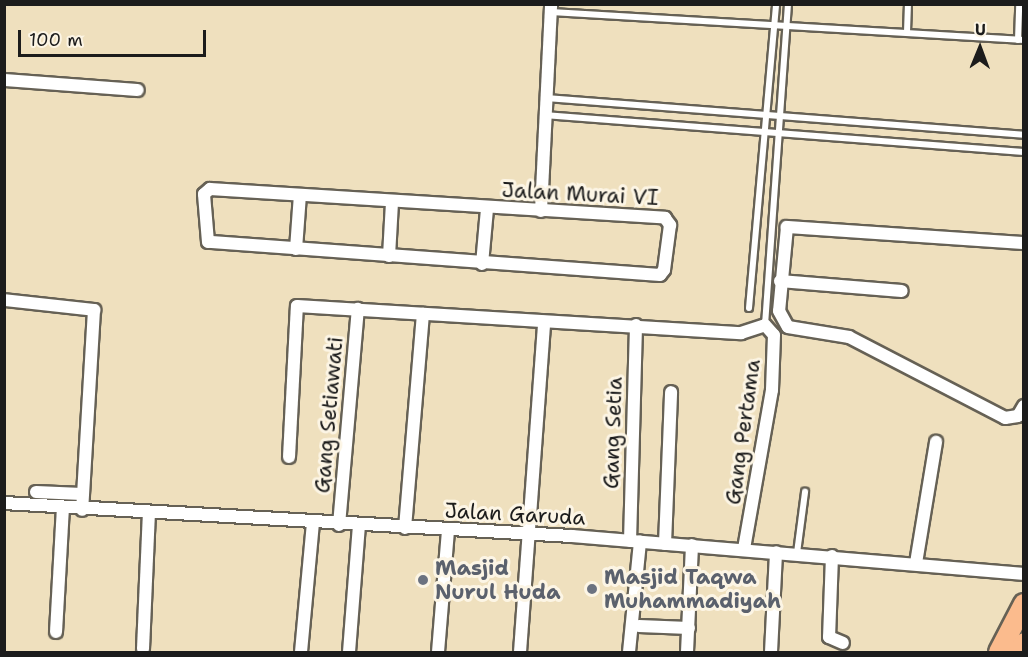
<!DOCTYPE html>
<html>
<head>
<meta charset="utf-8">
<style>
	body { margin:0 }
	#map { position:relative; width:1028px; height:657px; overflow:hidden; background:#efe0be; font-family:"Shantell Sans",sans-serif }
	div>[style] { position:absolute }
	.roads { filter:drop-shadow(2px 0 #666155) drop-shadow(-2px 0 #666155) drop-shadow(0 2px #666155) drop-shadow(0 -2px #666155) }
	.lane>* { height:6px; margin:-3px; padding:0 3px; transform-origin:3px; border-radius:3px; background:#fff }
	.street>* { height:12px; margin:-6px; padding:0 6px; transform-origin:6px; border-radius:6px; background:#fff }
	.primary>* { height:20px; margin:-10px; padding:0 10px; transform-origin:10px; border-radius:10px; background:#fbbb8d }
	.dots>* { width:16px; height:16px; translate:-50% -50%; box-sizing:border-box; border:3px solid #fcf5e5; border-radius:50% }
	span { translate:-50% -50%; white-space:nowrap; text-align:center; line-height:1.15; -webkit-text-stroke:6px #fcf5e5; paint-order:stroke }
	.street-label { font-size:21px; color:#1c1c1c }
	.worship-label { font-size:21px; color:#5b616d; font-weight:700 }
	.left { translate:0 -50%; text-align:left }
	.frame { position:absolute; inset:0; border:6px solid #1c1c1c; pointer-events:none }
	.north { position:absolute; left:950px; top:18px; width:60px; height:60px; -webkit-text-stroke:4px #fcf5e5; paint-order:stroke; rotate:1deg; font-size:16px; font-weight:700; line-height:24px; text-align:center; color:#1c1c1c }
	.north::after { content:''; display:block; margin:auto; width:21px; height:27px; background:#1c1c1c; clip-path:polygon(50% 0,100% 100%,50% 72%,0 100%) }
	.scale { position:absolute; left:18px; top:30px; width:188px; height:27px; box-sizing:border-box; border:3px solid #1c1c1c; border-top:0; padding-left:8px; font-size:18px; line-height:21px; white-space:nowrap; color:#1c1c1c; -webkit-text-stroke:4px #fcf5e5; paint-order:stroke }
</style>
</head>
<body>
<div id="map">
	<div class="roads">
		<div class="lane">
			<div style="left:551px;top:12px;width:474px;rotate:3.4deg"></div>
			<div style="left:907px;top:32px;width:28px;rotate:-88deg"></div>
			<div style="left:1018px;top:40px;width:36px;rotate:-88deg"></div>
			<div style="left:546px;top:98px;width:479px;rotate:4.4deg"></div>
			<div style="left:544px;top:115px;width:481px;rotate:4.4deg"></div>
			<div style="left:749px;top:308px;width:305px;rotate:-84.9deg"></div>
			<div style="left:765px;top:325px;width:322px;rotate:-85.9deg"></div>
			<div style="left:797px;top:553px;width:62px;rotate:-82.5deg"></div>
		</div>
		<div class="street">
			<div style="left:4px;top:80px;width:134px;rotate:4.3deg"></div>
			<div style="left:210px;top:189px;width:456px;rotate:3.6deg"></div>
			<div style="left:665px;top:218px;width:9px;rotate:54deg"></div>
			<div style="left:670px;top:225px;width:45px;rotate:97.6deg"></div>
			<div style="left:664px;top:270px;width:6px;rotate:129deg"></div>
			<div style="left:660px;top:275px;width:453px;rotate:-175.8deg"></div>
			<div style="left:208px;top:242px;width:48px;rotate:-94.8deg"></div>
			<div style="left:204px;top:194px;width:8px;rotate:-40deg"></div>
			<div style="left:541px;top:211px;width:207px;rotate:-87.2deg"></div>
			<div style="left:1024px;top:243px;width:238px;rotate:-176.1deg"></div>
			<div style="left:787px;top:227px;width:84px;rotate:95.4deg"></div>
			<div style="left:779px;top:311px;width:18px;rotate:61deg"></div>
			<div style="left:788px;top:327px;width:62px;rotate:9.3deg"></div>
			<div style="left:849px;top:337px;width:176px;rotate:27.4deg"></div>
			<div style="left:1005px;top:418px;width:13px;rotate:-9deg"></div>
			<div style="left:1018px;top:416px;width:12px;rotate:-59deg"></div>
			<div style="left:296px;top:249px;width:54px;rotate:-85.8deg"></div>
			<div style="left:389px;top:256px;width:54px;rotate:-86.8deg"></div>
			<div style="left:482px;top:264px;width:55px;rotate:-84.8deg"></div>
			<div style="left:780px;top:281px;width:122px;rotate:4.7deg"></div>
			<div style="left:4px;top:300px;width:91px;rotate:6.3deg"></div>
			<div style="left:94px;top:310px;width:200px;rotate:93.4deg"></div>
			<div style="left:289px;top:457px;width:151px;rotate:-87deg"></div>
			<div style="left:297px;top:306px;width:445px;rotate:3.5deg"></div>
			<div style="left:741px;top:333px;width:25px;rotate:-18deg"></div>
			<div style="left:765px;top:325px;width:13px;rotate:48deg"></div>
			<div style="left:774px;top:335px;width:55px;rotate:92.1deg"></div>
			<div style="left:772px;top:390px;width:161px;rotate:100deg"></div>
			<div style="left:36px;top:492px;width:46px;rotate:2.5deg"></div>
			<div style="left:4px;top:503px;width:569px;rotate:3.33deg"></div>
			<div style="left:572px;top:536px;width:454px;rotate:4.8deg"></div>
			<div style="left:339px;top:525px;width:217px;rotate:-85deg"></div>
			<div style="left:405px;top:528px;width:215px;rotate:-85.2deg"></div>
			<div style="left:630px;top:541px;width:216px;rotate:-88.4deg"></div>
			<div style="left:665px;top:544px;width:152px;rotate:-87.7deg"></div>
			<div style="left:832px;top:556px;width:81px;rotate:92.1deg"></div>
			<div style="left:829px;top:637px;width:15px;rotate:23deg"></div>
			<div style="left:916px;top:563px;width:123px;rotate:-80.6deg"></div>
			<div style="left:639px;top:626px;width:50px;rotate:2.3deg"></div>
			<div style="left:56px;top:632px;width:124px;rotate:-86.8deg"></div>
			<div style="left:143px;top:649px;width:135px;rotate:-87.5deg"></div>
			<div style="left:301px;top:652px;width:130px;rotate:-84.7deg"></div>
			<div style="left:349px;top:652px;width:126px;rotate:-85.5deg"></div>
			<div style="left:438px;top:652px;width:122px;rotate:-85.3deg"></div>
			<div style="left:520px;top:652px;width:331px;rotate:-85.8deg"></div>
			<div style="left:629px;top:652px;width:111px;rotate:-84.3deg"></div>
			<div style="left:687px;top:652px;width:107px;rotate:-87.3deg"></div>
			<div style="left:771px;top:652px;width:100px;rotate:-87.1deg"></div>
		</div>
		<div class="primary">
			<div style="left:999px;top:652px;width:54px;rotate:-62.5deg"></div>
			<div style="left:1019px;top:652px;width:10px;rotate:-61deg"></div>
		</div>
	</div>
	<div class="dots">
		<div style="left:423px;top:580px;background:#6b7280"></div>
		<div style="left:592px;top:589px;background:#6b7280"></div>
	</div>
	<div class="street-label">
		<span style="left:580px;top:194px;rotate:3deg">Jalan Murai VI</span>
		<span style="left:329px;top:415px;rotate:-85deg">Gang Setiawati</span>
		<span style="left:743px;top:432px;rotate:-82deg">Gang Pertama</span>
		<span style="left:613px;top:433px;rotate:-88deg">Gang Setia</span>
		<span style="left:515px;top:514px;rotate:3deg">Jalan Garuda</span>
	</div>
	<div class="worship-label">
		<span class="left" style="left:435px;top:580px">Masjid<br>Nurul Huda</span>
		<span class="left" style="left:604px;top:589px">Masjid Taqwa<br>Muhammadiyah</span>
	</div>
	<div class="frame"></div>
	<div class="north">U</div>
	<div class="scale">100 m</div>
</div>
</body>
</html>
